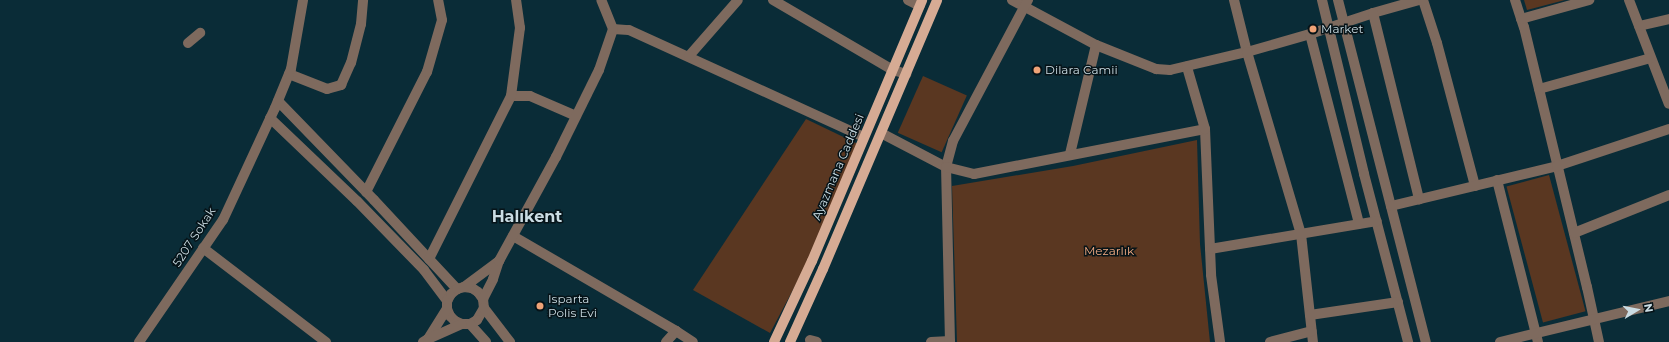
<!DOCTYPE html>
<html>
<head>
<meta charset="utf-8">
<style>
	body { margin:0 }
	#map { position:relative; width:1669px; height:342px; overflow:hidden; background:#0a2c37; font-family:Montserrat,sans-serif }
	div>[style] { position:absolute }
	.green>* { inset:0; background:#5a3721; transform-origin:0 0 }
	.minor>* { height:10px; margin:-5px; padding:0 5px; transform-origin:5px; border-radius:5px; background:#7e6a5e }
	.major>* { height:10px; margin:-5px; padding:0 5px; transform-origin:5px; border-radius:5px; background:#d6ab94 }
	.dots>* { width:11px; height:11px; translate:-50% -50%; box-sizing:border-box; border:2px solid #061318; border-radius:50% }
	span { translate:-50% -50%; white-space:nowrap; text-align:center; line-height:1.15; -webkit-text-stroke:3px #061318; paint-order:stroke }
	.poi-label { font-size:12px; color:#cadce3 }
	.left { translate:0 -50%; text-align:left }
	.street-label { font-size:12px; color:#cadce3 }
	.park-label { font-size:12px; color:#f3ac83 }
	.district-label { font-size:16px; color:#cadce3; font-weight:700 }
	.north { position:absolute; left:1617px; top:290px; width:40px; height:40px; -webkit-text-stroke:3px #061318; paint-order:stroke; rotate:80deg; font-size:11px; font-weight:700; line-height:16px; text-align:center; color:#cadce3 }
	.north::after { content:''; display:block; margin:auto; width:14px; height:18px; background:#cadce3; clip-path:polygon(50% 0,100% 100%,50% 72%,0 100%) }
</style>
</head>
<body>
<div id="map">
	<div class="green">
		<div style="clip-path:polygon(1524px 0,1565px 0,1527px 10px)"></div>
		<div style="left:923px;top:76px;width:48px;height:62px;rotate:24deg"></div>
		<div style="clip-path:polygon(806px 119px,858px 144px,812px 254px,770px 333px,693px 290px)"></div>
		<div style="clip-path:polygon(1197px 140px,1200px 244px,1210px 342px,957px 342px,952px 186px,1073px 166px)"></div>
		<div style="left:1549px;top:175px;width:141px;height:44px;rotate:75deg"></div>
	</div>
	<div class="minor">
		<div style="left:773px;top:0;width:139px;rotate:30.3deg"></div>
		<div style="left:893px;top:70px;width:14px;rotate:17deg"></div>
		<div style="left:908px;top:0;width:13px;rotate:27deg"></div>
		<div style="left:1012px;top:0;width:95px;rotate:28.2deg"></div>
		<div style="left:1096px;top:45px;width:65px;rotate:21.8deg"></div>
		<div style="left:1156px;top:69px;width:14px;rotate:4deg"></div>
		<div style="left:1170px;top:70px;width:79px;rotate:-13.2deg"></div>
		<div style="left:1247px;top:52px;width:66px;rotate:-15.9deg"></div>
		<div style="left:1310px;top:34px;width:66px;rotate:-18.4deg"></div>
		<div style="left:1373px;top:13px;width:48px;rotate:-15.8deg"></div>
		<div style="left:1234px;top:0;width:54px;rotate:76deg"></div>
		<div style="left:1247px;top:52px;width:190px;rotate:73.5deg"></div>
		<div style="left:1301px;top:234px;width:109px;rotate:83.7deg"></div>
		<div style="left:1322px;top:0;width:179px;rotate:76.4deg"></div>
		<div style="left:1364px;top:174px;width:174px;rotate:75.3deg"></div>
		<div style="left:1338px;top:0;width:353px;rotate:75.6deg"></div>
		<div style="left:1423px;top:0;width:45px;rotate:72deg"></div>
		<div style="left:1437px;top:43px;width:148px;rotate:75.1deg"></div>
		<div style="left:1515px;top:0;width:28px;rotate:72deg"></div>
		<div style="left:1524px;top:27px;width:268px;rotate:76.4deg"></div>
		<div style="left:1587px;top:287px;width:56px;rotate:77.7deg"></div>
		<div style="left:1629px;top:0;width:111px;rotate:69deg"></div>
		<div style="left:1373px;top:13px;width:192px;rotate:76.1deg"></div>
		<div style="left:1521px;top:19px;width:71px;rotate:-15.6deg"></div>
		<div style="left:1639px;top:26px;width:31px;rotate:-13deg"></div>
		<div style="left:613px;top:29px;width:16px;rotate:4deg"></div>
		<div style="left:629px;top:30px;width:258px;rotate:24.5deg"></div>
		<div style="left:1310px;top:34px;width:196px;rotate:75.5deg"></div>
		<div style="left:188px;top:43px;width:16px;rotate:-40deg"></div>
		<div style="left:689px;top:56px;width:74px;rotate:-48.8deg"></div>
		<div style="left:289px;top:74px;width:41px;rotate:21.5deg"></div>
		<div style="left:327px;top:89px;width:15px;rotate:-16deg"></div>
		<div style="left:341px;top:85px;width:24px;rotate:-66deg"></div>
		<div style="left:351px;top:63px;width:40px;rotate:-75.6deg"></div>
		<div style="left:361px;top:24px;width:24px;rotate:-85deg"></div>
		<div style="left:1539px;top:89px;width:116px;rotate:-15.5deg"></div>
		<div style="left:511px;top:96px;width:19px"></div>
		<div style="left:530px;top:96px;width:50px;rotate:23.5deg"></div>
		<div style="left:278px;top:101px;width:138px;rotate:45.9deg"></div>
		<div style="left:374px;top:200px;width:122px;rotate:47deg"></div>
		<div style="left:270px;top:118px;width:120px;rotate:43.7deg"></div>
		<div style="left:357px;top:201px;width:96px;rotate:45.8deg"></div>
		<div style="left:424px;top:270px;width:39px;rotate:53deg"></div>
		<div style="left:1205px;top:129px;width:146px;rotate:87.6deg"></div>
		<div style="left:1211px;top:275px;width:68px;rotate:82.3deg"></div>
		<div style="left:881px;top:133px;width:73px;rotate:27.6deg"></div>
		<div style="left:946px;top:167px;width:27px;rotate:-75deg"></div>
		<div style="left:953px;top:141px;width:160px;rotate:-62deg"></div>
		<div style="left:1070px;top:154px;width:112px;rotate:-76.6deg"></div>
		<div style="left:1497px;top:180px;width:167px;rotate:75.8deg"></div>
		<div style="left:366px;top:192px;width:135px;rotate:-63.1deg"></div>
		<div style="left:427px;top:72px;width:54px;rotate:-73.9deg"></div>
		<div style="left:442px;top:20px;width:20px;rotate:-101deg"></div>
		<div style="left:1391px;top:206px;width:171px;rotate:-13.5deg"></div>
		<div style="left:1557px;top:166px;width:118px;rotate:-18.3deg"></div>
		<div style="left:1574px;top:233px;width:102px;rotate:-21.8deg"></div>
		<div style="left:513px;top:236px;width:189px;rotate:30.2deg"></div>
		<div style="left:676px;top:331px;width:20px;rotate:33deg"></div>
		<div style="left:203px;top:248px;width:155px;rotate:37.4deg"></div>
		<div style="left:1210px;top:249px;width:169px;rotate:-9.5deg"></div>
		<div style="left:429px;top:259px;width:182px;rotate:-63.3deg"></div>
		<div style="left:511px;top:96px;width:69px;rotate:-82.5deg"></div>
		<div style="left:520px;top:28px;width:28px;rotate:-98deg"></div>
		<div style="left:464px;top:287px;width:8px;rotate:7deg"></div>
		<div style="left:472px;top:288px;width:7px;rotate:34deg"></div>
		<div style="left:478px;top:292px;width:9px;rotate:54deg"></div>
		<div style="left:483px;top:299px;width:9px;rotate:84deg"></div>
		<div style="left:484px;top:308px;width:14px;rotate:120deg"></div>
		<div style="left:477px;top:320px;width:8px;rotate:150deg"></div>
		<div style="left:470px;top:324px;width:8px;rotate:180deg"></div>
		<div style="left:462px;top:324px;width:8px;rotate:-157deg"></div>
		<div style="left:455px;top:321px;width:7px;rotate:-135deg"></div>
		<div style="left:450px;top:316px;width:8px;rotate:-113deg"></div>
		<div style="left:447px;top:309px;width:8px;rotate:-90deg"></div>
		<div style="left:447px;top:301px;width:8px;rotate:-60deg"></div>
		<div style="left:451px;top:294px;width:8px;rotate:-40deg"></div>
		<div style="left:457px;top:289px;width:7px;rotate:-16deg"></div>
		<div style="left:464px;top:287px;width:44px;rotate:-36.6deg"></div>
		<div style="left:483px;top:299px;width:22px;rotate:-63deg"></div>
		<div style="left:493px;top:279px;width:19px;rotate:-72deg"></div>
		<div style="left:499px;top:261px;width:119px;rotate:-61.3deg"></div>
		<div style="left:556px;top:157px;width:97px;rotate:-63.7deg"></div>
		<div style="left:599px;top:70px;width:43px;rotate:-71.1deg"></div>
		<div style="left:613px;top:29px;width:31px;rotate:-112deg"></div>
		<div style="left:484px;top:308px;width:43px;rotate:52.6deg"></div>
		<div style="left:1310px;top:315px;width:89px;rotate:-8.4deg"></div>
		<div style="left:470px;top:324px;width:24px;rotate:48deg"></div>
		<div style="left:428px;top:339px;width:36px;rotate:-58deg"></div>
		<div style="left:810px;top:340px;width:7px;rotate:16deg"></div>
		<div style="left:139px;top:342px;width:148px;rotate:-55.5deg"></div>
		<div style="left:223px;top:220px;width:123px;rotate:-65.1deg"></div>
		<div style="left:275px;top:108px;width:42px;rotate:-67.7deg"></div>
		<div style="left:291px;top:69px;width:70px;rotate:-80.1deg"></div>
		<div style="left:423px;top:342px;width:6px;rotate:-31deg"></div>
		<div style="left:428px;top:339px;width:37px;rotate:-24deg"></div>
		<div style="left:666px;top:342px;width:15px;rotate:-48deg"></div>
		<div style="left:931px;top:342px;width:19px;rotate:-3deg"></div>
		<div style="left:950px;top:342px;width:175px;rotate:-91.3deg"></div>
		<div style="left:946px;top:167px;width:29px;rotate:14deg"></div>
		<div style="left:974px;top:174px;width:235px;rotate:-11deg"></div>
		<div style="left:1205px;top:129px;width:65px;rotate:-106.2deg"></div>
		<div style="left:1270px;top:342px;width:43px;rotate:-14.7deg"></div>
		<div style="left:1500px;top:342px;width:174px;rotate:-13.6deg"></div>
	</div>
	<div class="major">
		<div style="left:774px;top:342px;width:89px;rotate:-64.9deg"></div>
		<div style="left:812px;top:261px;width:283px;rotate:-67.1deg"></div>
		<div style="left:790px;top:342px;width:80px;rotate:-65.7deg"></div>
		<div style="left:823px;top:269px;width:292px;rotate:-67deg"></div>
	</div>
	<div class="dots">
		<div style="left:1313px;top:29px;background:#efa377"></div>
		<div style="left:1037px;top:70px;background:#efa377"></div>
		<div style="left:540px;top:306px;background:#efa377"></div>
	</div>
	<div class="poi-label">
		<span class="left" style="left:1321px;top:29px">Market</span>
		<span class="left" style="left:1045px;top:70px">Dilara Camii</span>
		<span class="left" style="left:548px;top:306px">Isparta<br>Polis Evi</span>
	</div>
	<div class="street-label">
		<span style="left:838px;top:167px;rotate:-67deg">Ayazmana Caddesi</span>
		<span style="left:194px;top:237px;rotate:-57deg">5207 Sokak</span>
	</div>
	<div class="park-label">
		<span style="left:1109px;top:251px">Mezarlık</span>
	</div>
	<div class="district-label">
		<span style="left:527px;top:217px">Halıkent</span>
	</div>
	<div class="north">N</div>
</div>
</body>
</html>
